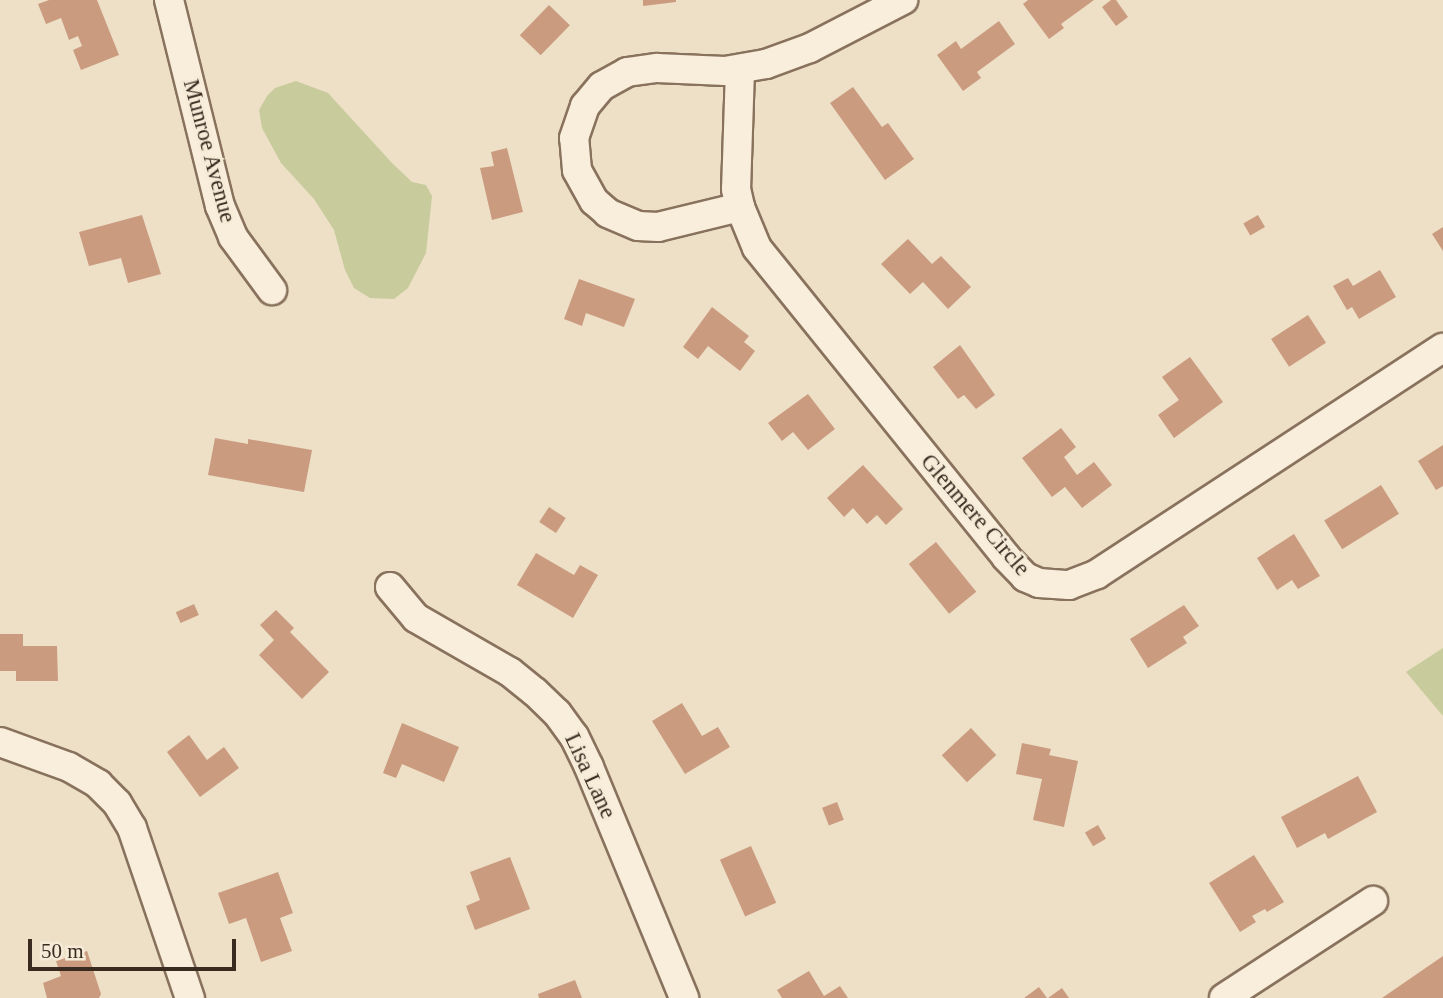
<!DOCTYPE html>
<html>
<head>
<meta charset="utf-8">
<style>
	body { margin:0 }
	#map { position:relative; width:1443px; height:998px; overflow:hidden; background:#ede0c7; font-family:"Times New Roman",serif }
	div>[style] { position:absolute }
	.green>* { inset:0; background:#c8cb9b }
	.building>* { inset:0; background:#ca9b7f; transform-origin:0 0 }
	.roads { filter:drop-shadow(2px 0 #89725d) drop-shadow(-2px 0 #89725d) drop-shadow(0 2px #89725d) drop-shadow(0 -2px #89725d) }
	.minor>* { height:28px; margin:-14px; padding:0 14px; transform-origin:14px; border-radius:14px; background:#f8eedb }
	span { translate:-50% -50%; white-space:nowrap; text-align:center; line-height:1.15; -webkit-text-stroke:5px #f5ebd7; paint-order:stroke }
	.street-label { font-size:23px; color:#392b20 }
	.scale { position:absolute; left:28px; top:939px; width:208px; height:32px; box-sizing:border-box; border:4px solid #392b20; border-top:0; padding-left:9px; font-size:21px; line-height:24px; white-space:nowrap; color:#392b20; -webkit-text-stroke:5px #f5ebd7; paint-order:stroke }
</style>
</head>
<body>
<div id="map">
	<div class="green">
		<div style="clip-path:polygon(296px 81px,328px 93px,392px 163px,412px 182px,426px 185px,432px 196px,426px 253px,408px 288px,394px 299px,370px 298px,354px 288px,345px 270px,334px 230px,314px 199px,281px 163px,262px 128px,259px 110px,267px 96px,275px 88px)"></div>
		<div style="clip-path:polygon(1443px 648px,1443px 716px,1406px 672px)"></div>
	</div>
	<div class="building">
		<div style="clip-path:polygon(49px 0,97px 0,119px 55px,81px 70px,73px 50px,82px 46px,78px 36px,69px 40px,61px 18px,46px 24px,38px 4px)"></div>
		<div style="clip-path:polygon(643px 0,676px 0,676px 2px,643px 6px)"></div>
		<div style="clip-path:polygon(1028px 0,1094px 0,1061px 24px,1064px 28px,1049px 39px,1023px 4px)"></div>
		<div style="clip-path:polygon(1111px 0,1116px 0,1128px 17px,1116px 26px,1102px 7px)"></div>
		<div style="left:549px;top:5px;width:29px;height:42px;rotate:44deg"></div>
		<div style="clip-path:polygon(999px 21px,1015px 44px,977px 72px,981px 78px,963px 91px,937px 55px,956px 41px,961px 49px)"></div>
		<div style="clip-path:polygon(853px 87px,882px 127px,888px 123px,914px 159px,885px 180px,830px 103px)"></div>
		<div style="clip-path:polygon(507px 148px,523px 212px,492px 220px,480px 168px,494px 166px,491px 152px)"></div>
		<div style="clip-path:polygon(142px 215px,161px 274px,128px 283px,121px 258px,89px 266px,79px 232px)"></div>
		<div style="left:1258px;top:215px;width:14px;height:17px;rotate:60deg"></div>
		<div style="clip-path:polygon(1443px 227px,1443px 251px,1432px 234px)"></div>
		<div style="clip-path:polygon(908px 239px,932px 264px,941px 256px,971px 287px,948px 309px,923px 282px,910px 294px,881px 264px)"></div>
		<div style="clip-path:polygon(1380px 270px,1396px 297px,1359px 319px,1352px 307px,1347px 310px,1333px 286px,1348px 278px,1353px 286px)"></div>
		<div style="clip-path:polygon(579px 279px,635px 299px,624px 327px,586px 313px,582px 326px,564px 319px)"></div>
		<div style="clip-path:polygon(712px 307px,749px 336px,744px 342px,755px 351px,740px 371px,708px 346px,698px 359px,683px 347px)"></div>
		<div style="left:1308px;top:315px;width:33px;height:44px;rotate:57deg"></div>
		<div style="clip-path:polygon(960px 345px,995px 395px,976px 409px,964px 395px,958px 399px,933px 367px)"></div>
		<div style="clip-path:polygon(1190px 357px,1223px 402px,1174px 438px,1158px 415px,1179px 400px,1162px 377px)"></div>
		<div style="clip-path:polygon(808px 394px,835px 429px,808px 450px,793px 432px,782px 441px,768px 423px)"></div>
		<div style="clip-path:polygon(1061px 428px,1076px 447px,1064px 457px,1077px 475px,1094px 462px,1112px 485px,1082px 508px,1065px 487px,1052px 497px,1022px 458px)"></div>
		<div style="clip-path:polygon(215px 438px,248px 444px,248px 439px,312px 450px,304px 492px,208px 475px)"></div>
		<div style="clip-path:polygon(1443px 445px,1443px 486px,1436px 490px,1418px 461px)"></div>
		<div style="clip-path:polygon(863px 465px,903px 509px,886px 525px,877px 515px,867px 524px,853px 508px,844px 517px,827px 498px)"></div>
		<div style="left:1381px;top:485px;width:34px;height:67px;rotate:58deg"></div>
		<div style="left:549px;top:507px;width:20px;height:18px;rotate:33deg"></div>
		<div style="clip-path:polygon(1294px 534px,1320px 576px,1298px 589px,1292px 580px,1277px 590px,1257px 558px)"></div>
		<div style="left:936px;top:542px;width:64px;height:35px;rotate:51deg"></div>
		<div style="clip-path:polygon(536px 553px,574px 575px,580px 565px,598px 575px,573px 618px,517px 585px)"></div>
		<div style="left:194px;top:604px;width:12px;height:20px;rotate:66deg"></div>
		<div style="clip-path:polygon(1184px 605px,1199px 626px,1183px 637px,1187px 643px,1148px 668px,1130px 639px)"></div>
		<div style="clip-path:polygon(276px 610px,294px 628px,290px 632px,329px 672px,302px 699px,259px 655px,274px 640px,260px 625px)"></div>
		<div style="clip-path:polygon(0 634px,23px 634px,23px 646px,57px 646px,58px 681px,16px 681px,16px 671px,0 671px)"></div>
		<div style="clip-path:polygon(682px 703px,702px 736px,718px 727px,730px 747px,685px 774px,652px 721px)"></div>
		<div style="clip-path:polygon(402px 723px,459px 747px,444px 782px,402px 764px,396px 778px,383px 773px)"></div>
		<div style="left:971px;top:728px;width:37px;height:40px;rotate:47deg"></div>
		<div style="clip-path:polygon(189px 735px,207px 760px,224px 747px,239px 768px,200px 797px,167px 752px)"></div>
		<div style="clip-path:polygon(1022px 743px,1051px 749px,1049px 755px,1078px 761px,1064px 827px,1033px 820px,1042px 779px,1016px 774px)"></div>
		<div style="clip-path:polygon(1358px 776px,1377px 812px,1328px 839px,1325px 833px,1297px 848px,1281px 817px)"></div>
		<div style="left:837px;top:802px;width:19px;height:16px;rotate:69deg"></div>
		<div style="left:1098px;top:825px;width:16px;height:15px;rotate:60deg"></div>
		<div style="left:751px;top:846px;width:62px;height:34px;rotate:66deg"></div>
		<div style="clip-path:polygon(1254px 855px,1284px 902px,1267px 912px,1265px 909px,1252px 916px,1256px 922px,1240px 932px,1209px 883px)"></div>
		<div style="clip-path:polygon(510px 857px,530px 909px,475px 930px,466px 906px,480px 900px,470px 872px)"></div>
		<div style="clip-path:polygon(278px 872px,293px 913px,280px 918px,292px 951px,261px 962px,246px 918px,229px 924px,218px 893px)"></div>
		<div style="clip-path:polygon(87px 951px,101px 994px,99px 998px,47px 998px,43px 983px,61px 976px,56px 961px)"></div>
		<div style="clip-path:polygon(1443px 956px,1443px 998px,1382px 998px)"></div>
		<div style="clip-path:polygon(809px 971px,824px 996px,840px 986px,848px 998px,782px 998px,777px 990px)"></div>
		<div style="clip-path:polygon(575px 980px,582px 998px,539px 998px,538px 994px)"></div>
		<div style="clip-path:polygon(1039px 987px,1047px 998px,1024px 998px)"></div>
		<div style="clip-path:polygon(1062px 988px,1069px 998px,1048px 998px)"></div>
	</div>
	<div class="roads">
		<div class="minor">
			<div style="left:169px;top:0;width:212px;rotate:76.1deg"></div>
			<div style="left:220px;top:206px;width:34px;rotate:67deg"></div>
			<div style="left:233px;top:237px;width:66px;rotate:53.7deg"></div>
			<div style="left:740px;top:70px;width:119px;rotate:91.9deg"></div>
			<div style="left:736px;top:189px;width:18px;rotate:77deg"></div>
			<div style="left:740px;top:207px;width:44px;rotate:67.5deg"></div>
			<div style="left:757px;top:248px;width:397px;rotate:51.1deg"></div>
			<div style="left:1006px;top:557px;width:28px;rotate:46deg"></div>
			<div style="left:1025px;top:577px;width:15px;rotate:23deg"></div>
			<div style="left:1039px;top:583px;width:30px;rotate:4deg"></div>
			<div style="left:1069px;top:585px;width:30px;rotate:-21deg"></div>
			<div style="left:1097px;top:574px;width:413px;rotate:-33.2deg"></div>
			<div style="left:740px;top:207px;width:84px;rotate:166.3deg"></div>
			<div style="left:658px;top:227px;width:20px;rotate:-177deg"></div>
			<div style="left:638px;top:226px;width:33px;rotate:-157deg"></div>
			<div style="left:608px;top:213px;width:18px;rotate:-139deg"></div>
			<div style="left:594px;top:201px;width:35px;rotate:-119deg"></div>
			<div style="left:577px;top:170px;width:32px;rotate:-95deg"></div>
			<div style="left:574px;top:138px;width:34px;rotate:-71deg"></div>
			<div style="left:585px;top:106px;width:26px;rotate:-50deg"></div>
			<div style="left:602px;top:86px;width:29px;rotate:-29deg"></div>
			<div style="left:627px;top:72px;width:30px;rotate:-8deg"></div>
			<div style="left:657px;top:68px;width:68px;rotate:2.5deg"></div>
			<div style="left:725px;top:71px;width:42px;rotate:-9.7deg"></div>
			<div style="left:766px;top:64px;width:47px;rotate:-20deg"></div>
			<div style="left:810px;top:48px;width:105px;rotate:-27.3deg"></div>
			<div style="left:390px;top:587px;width:40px;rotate:50deg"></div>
			<div style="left:416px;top:618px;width:108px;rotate:29.9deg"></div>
			<div style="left:510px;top:672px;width:32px;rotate:39deg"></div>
			<div style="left:535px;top:692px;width:30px;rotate:44deg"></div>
			<div style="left:557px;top:713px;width:29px;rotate:54deg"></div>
			<div style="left:574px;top:736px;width:34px;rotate:64deg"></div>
			<div style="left:589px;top:767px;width:250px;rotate:67.6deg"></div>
			<div style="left:0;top:742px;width:73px;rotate:19.9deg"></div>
			<div style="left:69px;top:767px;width:34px;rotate:30deg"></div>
			<div style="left:98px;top:784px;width:27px;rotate:45deg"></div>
			<div style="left:117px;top:803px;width:29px;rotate:59deg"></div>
			<div style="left:132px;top:828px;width:180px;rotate:71.2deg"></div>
			<div style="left:1224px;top:998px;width:178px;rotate:-33.1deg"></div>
		</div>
	</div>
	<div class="street-label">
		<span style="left:209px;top:151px;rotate:75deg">Munroe Avenue</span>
		<span style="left:975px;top:515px;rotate:49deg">Glenmere Circle</span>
		<span style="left:590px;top:776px;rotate:65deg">Lisa Lane</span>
	</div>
	<div class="scale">50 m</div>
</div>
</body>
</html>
